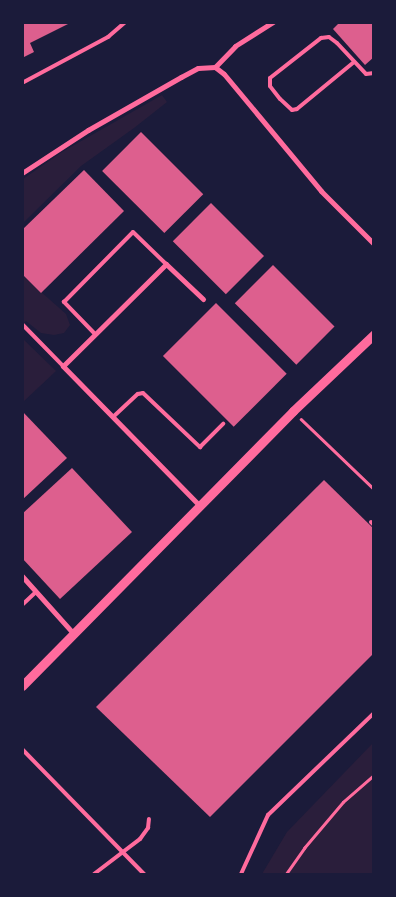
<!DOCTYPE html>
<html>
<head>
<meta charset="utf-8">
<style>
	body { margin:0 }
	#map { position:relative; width:396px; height:897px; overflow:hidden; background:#1b1b3a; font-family:"Varela Round",sans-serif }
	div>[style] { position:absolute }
	.green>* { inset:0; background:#2a1e3b }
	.building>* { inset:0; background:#dd5f8e; transform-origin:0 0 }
	.path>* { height:2.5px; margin:-1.25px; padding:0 1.25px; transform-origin:1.25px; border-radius:1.25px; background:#ff6b9d }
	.service>* { height:4px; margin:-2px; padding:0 2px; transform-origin:2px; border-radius:2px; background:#ff6b9d }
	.minor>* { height:5px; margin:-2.5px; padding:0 2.5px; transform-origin:2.5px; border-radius:2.5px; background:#ff6b9d }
	.tertiary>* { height:9px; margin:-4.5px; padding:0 4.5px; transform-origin:4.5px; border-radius:4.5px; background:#ff6b9d }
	span { translate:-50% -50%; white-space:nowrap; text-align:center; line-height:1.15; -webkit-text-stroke:4px #1b1b3a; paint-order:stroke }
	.frame { position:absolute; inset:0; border:24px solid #1b1b3a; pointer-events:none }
</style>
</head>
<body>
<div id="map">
	<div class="green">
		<div style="clip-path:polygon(162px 95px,167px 102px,134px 128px,81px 166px,23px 223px,23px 179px,62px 152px)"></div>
		<div style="clip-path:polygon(23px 276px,66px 314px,70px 325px,64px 333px,54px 335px,41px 333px,26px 321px,23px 324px)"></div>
		<div style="clip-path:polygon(23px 339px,56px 371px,23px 402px)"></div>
		<div style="clip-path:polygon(373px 743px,373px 874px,262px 874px,287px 832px)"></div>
	</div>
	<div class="building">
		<div style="clip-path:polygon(22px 22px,72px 22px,30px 43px,34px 52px,22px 58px)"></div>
		<div style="clip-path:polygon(340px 22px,374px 22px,374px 57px,365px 65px,333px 29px)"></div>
		<div style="left:141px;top:132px;width:88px;height:55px;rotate:45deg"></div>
		<div style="clip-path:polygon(84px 170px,124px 211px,41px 293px,22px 274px,22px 230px)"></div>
		<div style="left:211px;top:203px;width:75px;height:54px;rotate:45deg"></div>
		<div style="left:273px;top:265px;width:87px;height:54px;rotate:45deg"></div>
		<div style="left:216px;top:303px;width:100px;height:75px;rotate:45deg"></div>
		<div style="clip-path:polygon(22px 411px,67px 458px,22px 500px)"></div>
		<div style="clip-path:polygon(72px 468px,132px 532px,60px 599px,22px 558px,22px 514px)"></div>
		<div style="clip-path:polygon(324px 480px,374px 529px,374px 653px,210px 817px,96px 707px)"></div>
	</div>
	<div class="path">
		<div style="left:301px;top:419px;width:101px;rotate:43.8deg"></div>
		<div style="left:286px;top:874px;width:32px;rotate:-55deg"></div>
		<div style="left:304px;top:848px;width:60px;rotate:-49.7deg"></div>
		<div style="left:343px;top:802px;width:41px;rotate:-41.1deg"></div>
	</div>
	<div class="service">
		<div style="left:354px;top:62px;width:74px;rotate:140.5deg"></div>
		<div style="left:297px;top:109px;width:5px;rotate:169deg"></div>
		<div style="left:292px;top:110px;width:16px;rotate:-137deg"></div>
		<div style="left:280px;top:99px;width:16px;rotate:-128deg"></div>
		<div style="left:270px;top:86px;width:8px;rotate:-90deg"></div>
		<div style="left:270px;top:78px;width:65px;rotate:-38.1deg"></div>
		<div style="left:321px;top:38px;width:8px;rotate:-7deg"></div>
		<div style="left:329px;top:37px;width:10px;rotate:37deg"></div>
		<div style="left:337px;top:43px;width:42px;rotate:46.9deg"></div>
		<div style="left:366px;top:74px;width:8px;rotate:-7deg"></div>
		<div style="left:22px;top:83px;width:98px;rotate:-28.1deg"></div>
		<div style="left:108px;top:37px;width:23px;rotate:-41deg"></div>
		<div style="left:22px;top:324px;width:59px;rotate:45.7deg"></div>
		<div style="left:95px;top:334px;width:45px;rotate:-134.1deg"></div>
		<div style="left:64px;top:302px;width:98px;rotate:-45.4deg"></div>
		<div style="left:133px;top:232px;width:46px;rotate:44.1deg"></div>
		<div style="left:113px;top:417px;width:34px;rotate:-43deg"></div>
		<div style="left:138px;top:394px;width:5px;rotate:-11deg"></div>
		<div style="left:143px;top:393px;width:79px;rotate:43.5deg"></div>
		<div style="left:200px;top:447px;width:33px;rotate:-45deg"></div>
		<div style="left:371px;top:522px;width:4px;rotate:45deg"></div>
		<div style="left:22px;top:605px;width:19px;rotate:-43deg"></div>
		<div style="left:22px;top:749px;width:175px;rotate:45.7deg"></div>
		<div style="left:94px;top:874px;width:58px;rotate:-37.3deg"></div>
		<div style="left:140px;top:839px;width:14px;rotate:-54deg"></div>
		<div style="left:148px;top:828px;width:9px;rotate:-84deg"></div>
		<div style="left:241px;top:874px;width:65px;rotate:-65.4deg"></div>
		<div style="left:268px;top:815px;width:147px;rotate:-43.9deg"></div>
	</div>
	<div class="minor">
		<div style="left:215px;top:67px;width:11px;rotate:38deg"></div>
		<div style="left:224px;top:74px;width:152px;rotate:50.3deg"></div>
		<div style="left:321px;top:191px;width:75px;rotate:45deg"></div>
		<div style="left:215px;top:67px;width:29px;rotate:-46deg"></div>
		<div style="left:235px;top:46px;width:45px;rotate:-32.3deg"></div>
		<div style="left:22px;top:173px;width:79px;rotate:-33.1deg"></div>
		<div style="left:88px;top:130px;width:107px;rotate:-29.7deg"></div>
		<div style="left:181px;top:77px;width:19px;rotate:-28deg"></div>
		<div style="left:198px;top:68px;width:17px;rotate:-3deg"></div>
		<div style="left:200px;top:506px;width:196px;rotate:-134.4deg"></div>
		<div style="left:63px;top:366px;width:145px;rotate:-44.7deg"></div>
		<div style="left:166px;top:264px;width:51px;rotate:43.4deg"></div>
		<div style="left:22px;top:576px;width:76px;rotate:48.2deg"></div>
	</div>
	<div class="tertiary">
		<div style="left:22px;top:686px;width:386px;rotate:-45.4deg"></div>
		<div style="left:293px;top:411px;width:112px;rotate:-43.5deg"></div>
	</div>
	<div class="frame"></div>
</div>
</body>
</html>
